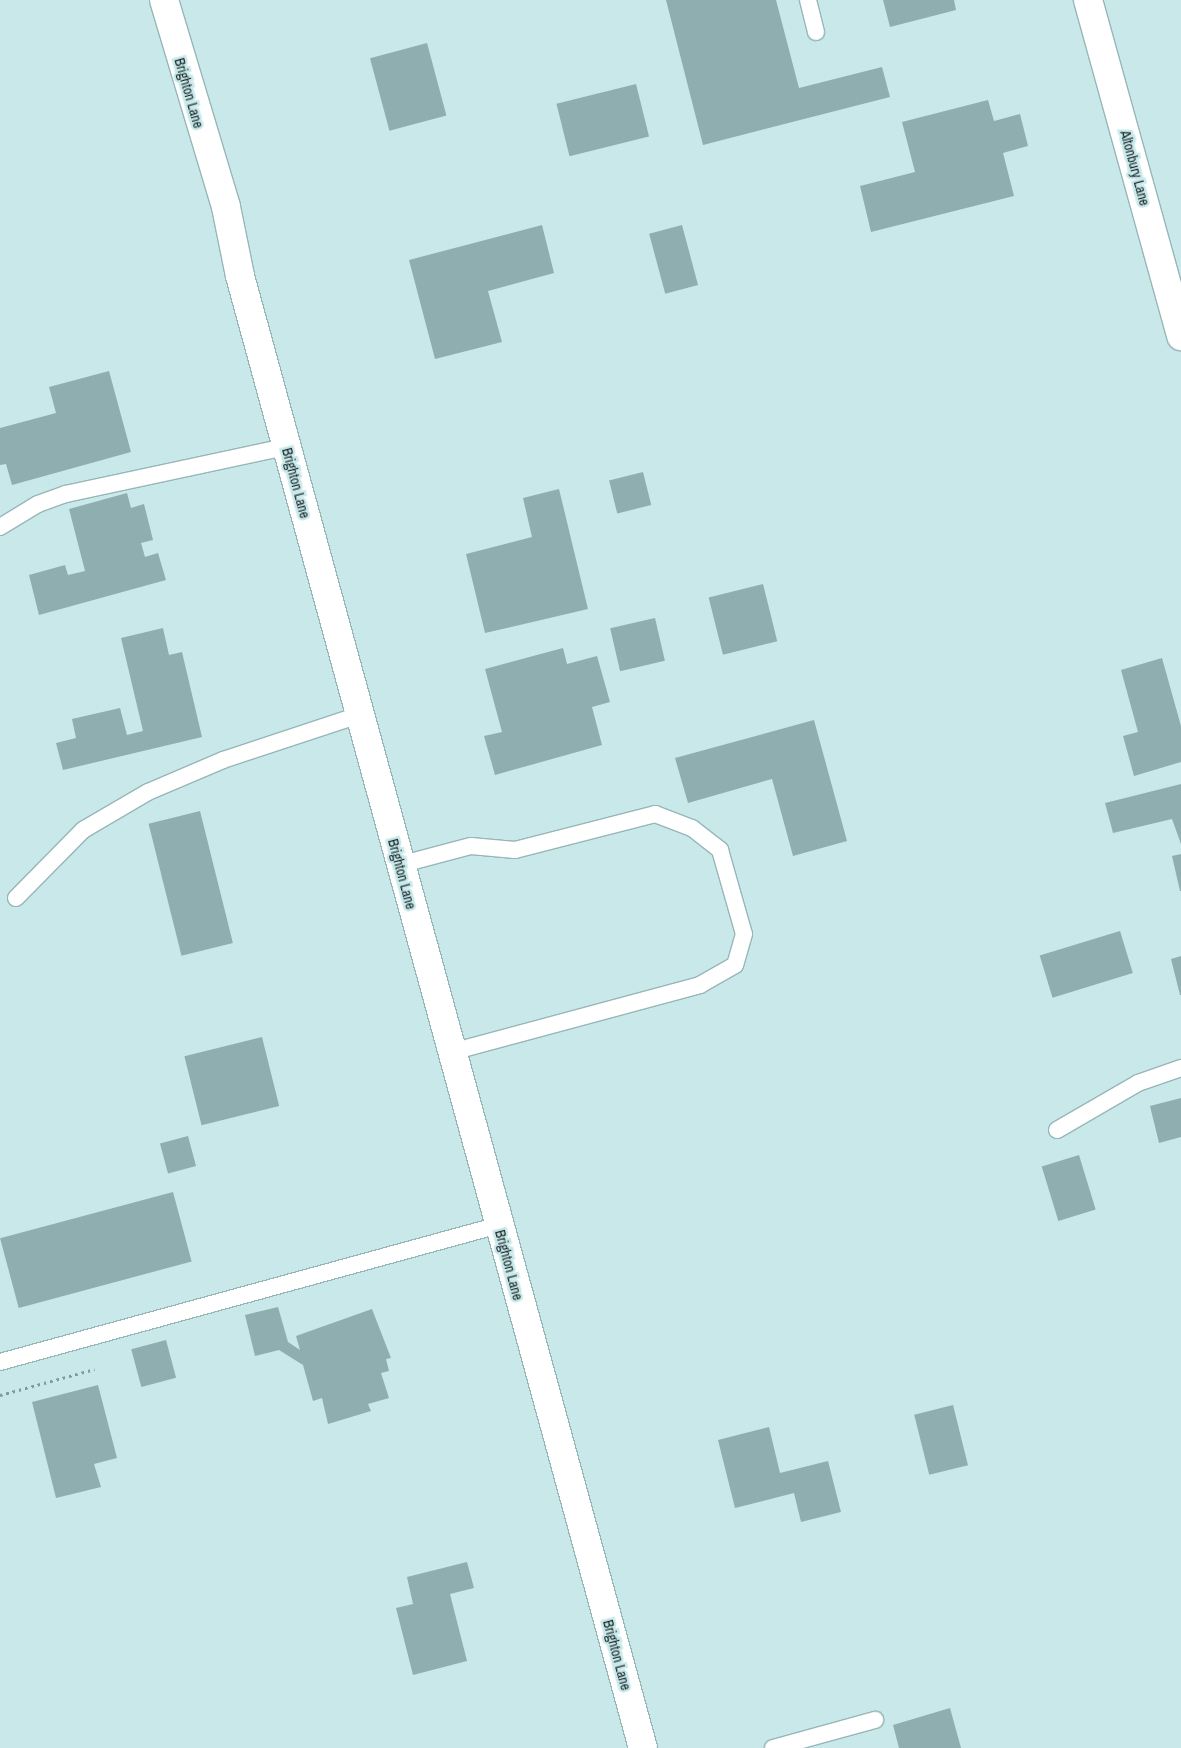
<!DOCTYPE html>
<html>
<head>
<meta charset="utf-8">
<style>
	body { margin:0 }
	#map { position:relative; width:1181px; height:1748px; overflow:hidden; background:#c8e8ea; font-family:"Archivo Narrow",sans-serif }
	div>[style] { position:absolute }
	.building>* { inset:0; background:#8faeaf; transform-origin:0 0 }
	.path>* { height:3px; margin-top:-1.5px; transform-origin:0; background:repeating-linear-gradient(90deg,#81999b 0 2.5px,transparent 0 6.5px) }
	.roads { filter:drop-shadow(1px 0 #97b6b8) drop-shadow(-1px 0 #97b6b8) drop-shadow(0 1px #97b6b8) drop-shadow(0 -1px #97b6b8) }
	.service>* { height:16px; margin:-8px; padding:0 8px; transform-origin:8px; border-radius:8px; background:#fff }
	.minor>* { height:28px; margin:-14px; padding:0 14px; transform-origin:14px; border-radius:14px; background:#fff }
	span { translate:-50% -50%; white-space:nowrap; text-align:center; line-height:1.15; -webkit-text-stroke:5px #c8e8ea; paint-order:stroke }
	.street-label { font-size:14px; color:#172324 }
</style>
</head>
<body>
<div id="map">
	<div class="building">
		<div style="clip-path:polygon(666px 0,776px 0,799px 88px,882px 67px,890px 97px,703px 145px)"></div>
		<div style="clip-path:polygon(883px 0,954px 0,956px 10px,890px 27px)"></div>
		<div style="left:427px;top:43px;width:75px;height:59px;rotate:75deg"></div>
		<div style="left:636px;top:84px;width:54px;height:82px;rotate:76deg"></div>
		<div style="clip-path:polygon(988px 100px,994px 121px,1020px 114px,1028px 146px,1003px 153px,1014px 196px,871px 232px,860px 186px,915px 172px,902px 122px)"></div>
		<div style="clip-path:polygon(542px 225px,554px 273px,488px 291px,502px 342px,435px 359px,409px 260px)"></div>
		<div style="left:682px;top:225px;width:62px;height:34px;rotate:75deg"></div>
		<div style="clip-path:polygon(109px 371px,131px 452px,12px 485px,6px 464px,0 465px,0 428px,56px 413px,49px 387px)"></div>
		<div style="left:643px;top:472px;width:34px;height:35px;rotate:76deg"></div>
		<div style="clip-path:polygon(559px 489px,588px 609px,485px 633px,466px 554px,532px 537px,523px 498px)"></div>
		<div style="clip-path:polygon(127px 493px,131px 508px,144px 504px,153px 540px,141px 543px,145px 557px,158px 553px,166px 580px,39px 615px,29px 575px,65px 565px,68px 575px,85px 571px,69px 509px)"></div>
		<div style="left:763px;top:584px;width:59px;height:56px;rotate:76deg"></div>
		<div style="left:655px;top:618px;width:44px;height:46px;rotate:77deg"></div>
		<div style="clip-path:polygon(163px 628px,169px 655px,182px 652px,202px 737px,63px 770px,56px 743px,76px 738px,72px 719px,120px 708px,127px 735px,143px 731px,121px 638px)"></div>
		<div style="clip-path:polygon(563px 648px,567px 664px,597px 656px,610px 702px,592px 707px,602px 745px,495px 775px,484px 736px,502px 732px,485px 669px)"></div>
		<div style="clip-path:polygon(1162px 658px,1181px 726px,1181px 762px,1134px 776px,1123px 736px,1138px 732px,1121px 670px)"></div>
		<div style="clip-path:polygon(814px 720px,847px 841px,793px 856px,772px 779px,688px 803px,675px 758px)"></div>
		<div style="clip-path:polygon(1181px 784px,1181px 844px,1172px 819px,1113px 833px,1105px 803px)"></div>
		<div style="left:200px;top:811px;width:136px;height:53px;rotate:76deg"></div>
		<div style="clip-path:polygon(1181px 854px,1181px 891px,1180px 891px,1172px 856px)"></div>
		<div style="left:1120px;top:931px;width:44px;height:84px;rotate:73deg"></div>
		<div style="clip-path:polygon(1181px 956px,1181px 995px,1180px 995px,1171px 959px)"></div>
		<div style="left:262px;top:1037px;width:71px;height:80px;rotate:76deg"></div>
		<div style="clip-path:polygon(1181px 1098px,1181px 1137px,1159px 1143px,1150px 1106px)"></div>
		<div style="left:188px;top:1136px;width:31px;height:29px;rotate:75deg"></div>
		<div style="left:1079px;top:1155px;width:57px;height:39px;rotate:73deg"></div>
		<div style="left:173px;top:1192px;width:72px;height:179px;rotate:75deg"></div>
		<div style="clip-path:polygon(278px 1307px,288px 1342px,300px 1350px,296px 1336px,372px 1309px,391px 1358px,386px 1359px,389px 1371px,381px 1373px,389px 1398px,368px 1404px,371px 1411px,328px 1424px,322px 1398px,313px 1401px,303px 1365px,279px 1350px,255px 1356px,245px 1315px)"></div>
		<div style="left:166px;top:1340px;width:39px;height:36px;rotate:75deg"></div>
		<div style="clip-path:polygon(98px 1385px,117px 1458px,94px 1464px,101px 1487px,56px 1498px,32px 1402px)"></div>
		<div style="left:953px;top:1405px;width:62px;height:40px;rotate:76deg"></div>
		<div style="clip-path:polygon(769px 1427px,780px 1473px,828px 1461px,841px 1512px,801px 1522px,794px 1493px,735px 1508px,718px 1440px)"></div>
		<div style="clip-path:polygon(467px 1562px,474px 1588px,450px 1594px,467px 1661px,413px 1675px,396px 1608px,413px 1604px,407px 1577px)"></div>
		<div style="clip-path:polygon(950px 1708px,961px 1748px,899px 1748px,893px 1725px)"></div>
	</div>
	<div class="path">
		<div style="left:0;top:1395px;width:98px;rotate:-15.3deg"></div>
	</div>
	<div class="roads">
		<div class="service">
			<div style="left:808px;top:0;width:33px;rotate:76deg"></div>
			<div style="left:0;top:527px;width:44px;rotate:-31.2deg"></div>
			<div style="left:38px;top:504px;width:30px;rotate:-20deg"></div>
			<div style="left:66px;top:494px;width:225px;rotate:-12.1deg"></div>
			<div style="left:399px;top:865px;width:74px;rotate:-14.8deg"></div>
			<div style="left:471px;top:846px;width:44px;rotate:5.2deg"></div>
			<div style="left:515px;top:850px;width:145px;rotate:-14.4deg"></div>
			<div style="left:655px;top:814px;width:40px;rotate:21deg"></div>
			<div style="left:692px;top:828px;width:36px;rotate:38deg"></div>
			<div style="left:720px;top:850px;width:87px;rotate:74.1deg"></div>
			<div style="left:744px;top:934px;width:32px;rotate:106deg"></div>
			<div style="left:735px;top:965px;width:40px;rotate:150.3deg"></div>
			<div style="left:700px;top:985px;width:258px;rotate:164.9deg"></div>
			<div style="left:16px;top:898px;width:95px;rotate:-45.4deg"></div>
			<div style="left:83px;top:830px;width:75px;rotate:-30.3deg"></div>
			<div style="left:148px;top:792px;width:82px;rotate:-23.1deg"></div>
			<div style="left:223px;top:760px;width:143px;rotate:-18.3deg"></div>
			<div style="left:1057px;top:1130px;width:94px;rotate:-30.1deg"></div>
			<div style="left:1138px;top:1083px;width:46px;rotate:-19.2deg"></div>
			<div style="left:0;top:1362px;width:517px;rotate:-15.35deg"></div>
			<div style="left:773px;top:1748px;width:106px;rotate:-15.4deg"></div>
		</div>
		<div class="minor">
			<div style="left:164px;top:0;width:216px;rotate:73.3deg"></div>
			<div style="left:226px;top:207px;width:70px;rotate:78.5deg"></div>
			<div style="left:240px;top:276px;width:1526px;rotate:74.69deg"></div>
			<div style="left:1088px;top:0;width:349px;rotate:74.5deg"></div>
		</div>
	</div>
	<div class="street-label">
		<span style="left:189px;top:93px;rotate:74deg">Brighton Lane</span>
		<span style="left:1135px;top:168px;rotate:75deg">Altonbury Lane</span>
		<span style="left:296px;top:483px;rotate:75deg">Brighton Lane</span>
		<span style="left:402px;top:874px;rotate:75deg">Brighton Lane</span>
		<span style="left:509px;top:1265px;rotate:75deg">Brighton Lane</span>
		<span style="left:617px;top:1655px;rotate:75deg">Brighton Lane</span>
	</div>
</div>
</body>
</html>
